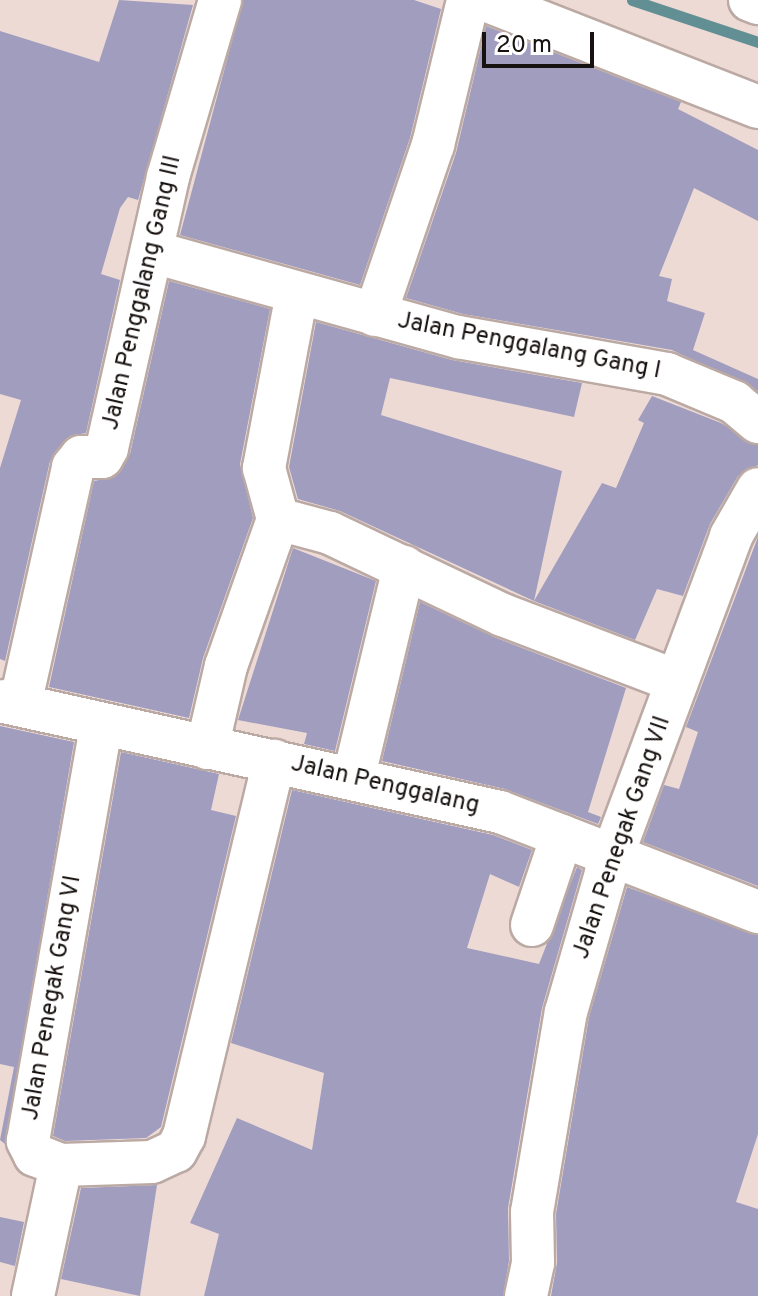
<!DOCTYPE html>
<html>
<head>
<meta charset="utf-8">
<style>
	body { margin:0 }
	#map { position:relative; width:758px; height:1296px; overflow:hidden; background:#eddad4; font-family:Overpass,sans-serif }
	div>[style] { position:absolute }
	.stream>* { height:11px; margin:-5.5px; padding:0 5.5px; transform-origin:5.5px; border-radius:5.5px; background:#628f93 }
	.building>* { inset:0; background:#a19dbf }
	.roads { filter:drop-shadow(2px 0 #bba9a3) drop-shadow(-2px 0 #bba9a3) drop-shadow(0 2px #bba9a3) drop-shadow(0 -2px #bba9a3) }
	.minor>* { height:42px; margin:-21px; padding:0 21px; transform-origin:21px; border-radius:21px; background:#fff }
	span { translate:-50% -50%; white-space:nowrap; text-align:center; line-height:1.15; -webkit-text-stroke:8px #fff; paint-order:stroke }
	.street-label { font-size:24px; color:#17110f }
	.scale { position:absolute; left:482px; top:32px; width:112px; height:36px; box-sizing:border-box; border:4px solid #17110f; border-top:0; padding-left:10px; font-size:24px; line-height:28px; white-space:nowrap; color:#17110f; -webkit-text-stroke:6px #fff; paint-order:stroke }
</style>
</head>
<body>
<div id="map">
	<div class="stream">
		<div style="left:632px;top:0;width:133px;rotate:18.4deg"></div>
	</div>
	<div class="building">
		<div style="clip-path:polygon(119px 0,193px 5px,138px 200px,128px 197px,120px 208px,101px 274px,120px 280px,86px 433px,70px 436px,50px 461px,5px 661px,0 659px,0 468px,21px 400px,0 394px,0 31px,99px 62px)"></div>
		<div style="clip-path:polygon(243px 0,414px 0,441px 9px,410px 138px,360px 285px,180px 235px)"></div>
		<div style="clip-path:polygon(486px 26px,681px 102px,678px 109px,758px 150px,758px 221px,694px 188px,659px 276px,672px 279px,667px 301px,705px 313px,693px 350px,758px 379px,758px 391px,672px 350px,463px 314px,406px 298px,456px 153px)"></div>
		<div style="clip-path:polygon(169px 281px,270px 309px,240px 464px,253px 518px,203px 658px,189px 718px,49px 687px,94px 481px,115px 477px,130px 454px)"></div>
		<div style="clip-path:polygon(316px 322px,452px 360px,582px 383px,574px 417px,390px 378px,381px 415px,562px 471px,534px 601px,340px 511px,298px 499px,289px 467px)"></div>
		<div style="clip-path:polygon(652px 396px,721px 423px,758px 445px,758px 465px,738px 476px,710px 524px,683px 596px,657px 589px,635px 640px,534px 601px,602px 483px,616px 488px,644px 423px,638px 420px)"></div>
		<div style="clip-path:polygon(758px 537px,758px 886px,643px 842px,664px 785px,679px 789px,698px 732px,686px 727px)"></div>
		<div style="clip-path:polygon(293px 548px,376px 581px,335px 751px,304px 744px,307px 733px,238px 720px)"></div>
		<div style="clip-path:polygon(420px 602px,494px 637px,626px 688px,588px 812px,601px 817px,598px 824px,505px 789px,382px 761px)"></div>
		<div style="clip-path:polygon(0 726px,74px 742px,5px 1144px,0 1140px,14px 1067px,0 1064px)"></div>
		<div style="clip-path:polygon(121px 752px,219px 774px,211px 810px,236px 816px,161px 1127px,146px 1138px,65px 1141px,53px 1136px)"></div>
		<div style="clip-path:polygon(292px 790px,493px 835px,532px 850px,519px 887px,490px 874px,467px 948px,539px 964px,577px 867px,582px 870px,542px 1008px,508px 1208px,509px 1261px,503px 1296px,204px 1296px,219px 1234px,190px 1223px,237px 1118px,312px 1150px,324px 1073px,231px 1043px)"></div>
		<div style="clip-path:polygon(627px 887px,758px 935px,758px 1134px,736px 1202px,758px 1209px,758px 1296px,551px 1296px,557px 1263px,556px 1214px,589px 1017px)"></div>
		<div style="clip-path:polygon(157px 1185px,140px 1296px,61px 1279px,81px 1188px)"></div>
		<div style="clip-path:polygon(0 1217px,24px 1222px,15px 1266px,0 1262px)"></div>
	</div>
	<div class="roads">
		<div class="minor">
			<div style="left:485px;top:0;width:293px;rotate:21.4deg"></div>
			<div style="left:750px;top:0;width:9px;rotate:21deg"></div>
			<div style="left:153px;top:252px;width:317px;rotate:15.6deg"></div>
			<div style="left:458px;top:337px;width:212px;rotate:10deg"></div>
			<div style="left:667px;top:374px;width:73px;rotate:22.7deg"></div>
			<div style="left:734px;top:402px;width:31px;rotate:40deg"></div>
			<div style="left:375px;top:315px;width:180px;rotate:-71.2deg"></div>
			<div style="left:433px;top:145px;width:149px;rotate:-76.4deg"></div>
			<div style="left:278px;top:519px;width:54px;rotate:15.1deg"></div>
			<div style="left:330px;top:533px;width:191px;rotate:25.4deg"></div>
			<div style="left:503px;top:615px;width:185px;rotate:20.9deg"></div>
			<div style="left:0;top:701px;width:512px;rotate:12.52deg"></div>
			<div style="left:500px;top:812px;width:277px;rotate:21.2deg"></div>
			<div style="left:20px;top:705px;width:244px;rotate:-77.4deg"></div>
			<div style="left:73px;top:467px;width:13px;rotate:-51deg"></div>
			<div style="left:81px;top:457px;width:21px"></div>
			<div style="left:102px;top:457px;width:10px;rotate:-61deg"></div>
			<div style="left:107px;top:448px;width:278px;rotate:-77.3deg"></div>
			<div style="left:168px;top:177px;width:184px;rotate:-73.6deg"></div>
			<div style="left:207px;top:748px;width:84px;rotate:-77deg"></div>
			<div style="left:226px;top:666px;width:156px;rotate:-70.5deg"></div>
			<div style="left:278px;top:519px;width:53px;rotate:-105.4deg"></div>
			<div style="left:264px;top:468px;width:177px;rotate:-79.3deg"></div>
			<div style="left:354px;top:776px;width:215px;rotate:-76.5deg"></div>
			<div style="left:532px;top:925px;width:94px;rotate:-71.4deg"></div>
			<div style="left:61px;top:1165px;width:91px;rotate:-1.9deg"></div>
			<div style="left:152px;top:1162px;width:26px;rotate:-25deg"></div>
			<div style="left:176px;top:1151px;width:17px;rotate:-62deg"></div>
			<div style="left:184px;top:1136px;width:386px;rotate:-76.5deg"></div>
			<div style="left:33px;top:1296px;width:134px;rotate:-77.9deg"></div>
			<div style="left:61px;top:1165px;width:28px;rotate:-159deg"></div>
			<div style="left:35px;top:1155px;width:16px;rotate:-117deg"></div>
			<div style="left:28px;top:1141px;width:420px;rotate:-80deg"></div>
			<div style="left:526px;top:1296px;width:34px;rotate:-78deg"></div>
			<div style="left:533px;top:1263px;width:51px;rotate:-91.1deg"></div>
			<div style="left:532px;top:1212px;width:203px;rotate:-80.4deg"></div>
			<div style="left:566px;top:1012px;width:145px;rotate:-73.9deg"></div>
			<div style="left:606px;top:873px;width:359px;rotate:-69.6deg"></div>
			<div style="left:731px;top:536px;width:54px;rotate:-60.1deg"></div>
		</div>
	</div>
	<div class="street-label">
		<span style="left:143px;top:293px;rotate:-77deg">Jalan Penggalang Gang III</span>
		<span style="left:529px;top:347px;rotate:11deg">Jalan Penggalang Gang I</span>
		<span style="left:385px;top:786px;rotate:13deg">Jalan Penggalang</span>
		<span style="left:623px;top:838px;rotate:-71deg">Jalan Penegak Gang VII</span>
		<span style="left:53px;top:998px;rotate:-80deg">Jalan Penegak Gang VI</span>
	</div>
	<div class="scale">20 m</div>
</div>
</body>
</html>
